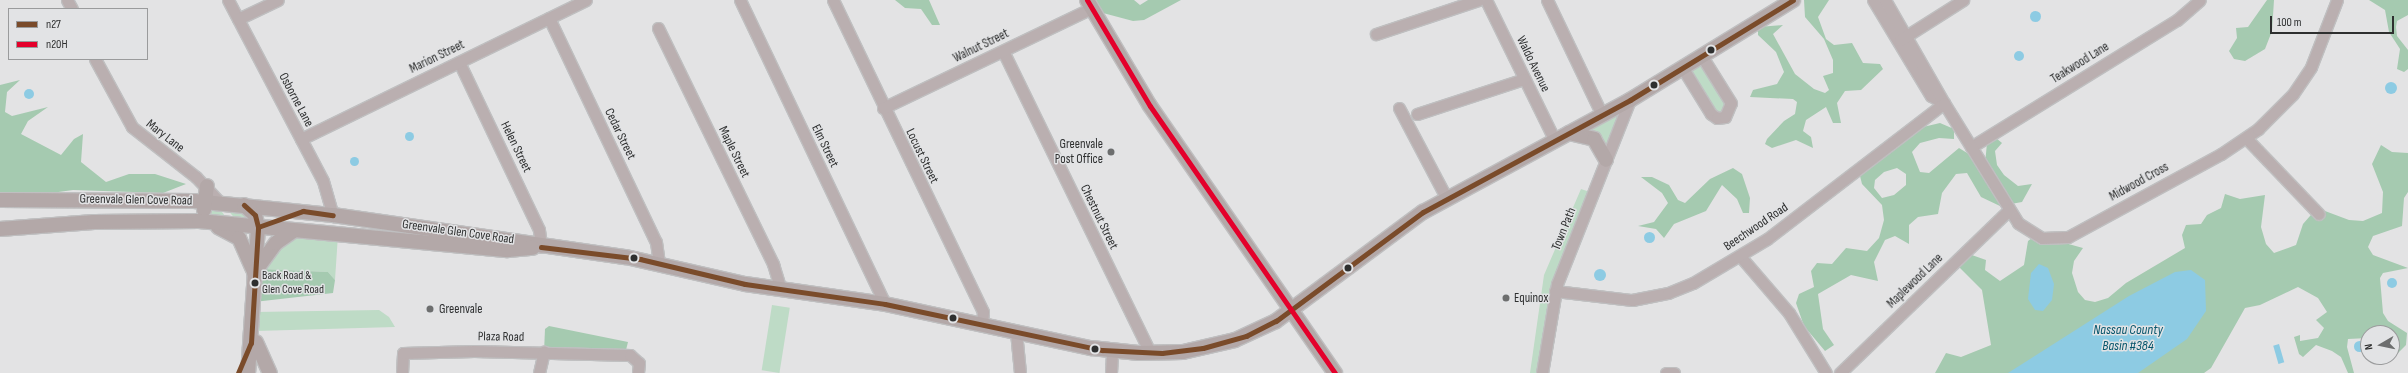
<!DOCTYPE html>
<html>
<head>
<meta charset="utf-8">
<style>
	body { margin:0 }
	#map { position:relative; width:2408px; height:373px; overflow:hidden; background:#e3e3e4; font-family:"Sofia Sans Condensed",sans-serif }
	div>[style] { position:absolute }
	.green>* { inset:0; background:#bedbc6; transform-origin:0 0 }
	.forest>* { inset:0; background:#a5cab0 }
	.water>* { inset:0; background:#8dcbe3; transform-origin:0 0 }
	.round { border-radius:50% }
	.roads { filter:drop-shadow(1px 0 #bfbfc0) drop-shadow(-1px 0 #bfbfc0) drop-shadow(0 1px #bfbfc0) drop-shadow(0 -1px #bfbfc0) }
	.minor>* { height:11px; margin:-5.5px; padding:0 5.5px; transform-origin:5.5px; border-radius:5.5px; background:#baafb0 }
	.major>* { height:14px; margin:-7px; padding:0 7px; transform-origin:7px; border-radius:7px; background:#b3a8a8 }
	.bus-1>* { height:5px; margin:-2.5px; padding:0 2.5px; transform-origin:2.5px; border-radius:2.5px; background:#7a4b2a }
	.bus-2>* { height:5px; margin:-2.5px; padding:0 2.5px; transform-origin:2.5px; border-radius:2.5px; background:#e4002b }
	.dots>* { width:11px; height:11px; translate:-50% -50%; box-sizing:border-box; border:2px solid #e2e3e5; border-radius:50% }
	span { translate:-50% -50%; white-space:nowrap; text-align:center; line-height:1.15; -webkit-text-stroke:3px #e2e3e5; paint-order:stroke }
	.bus-label { font-size:12px; color:#2e2f2f }
	.left { translate:0 -50%; text-align:left }
	.street-label { font-size:13px; color:#2e2f2f }
	.poi-label { font-size:13px; color:#2e2f2f }
	.right { translate:-100% -50%; text-align:right }
	.water-label { font-size:14px; color:#06556c; font-style:italic }
	.legend { position:absolute; left:8px; top:8px; width:140px; height:52px; box-sizing:border-box; background:#e2e3e5; border:1px solid #9a9b9c; margin:0; padding:5px 7px; list-style:none; font-size:12px; color:#2e2f2f }
	.legend li { display:flex; align-items:center; gap:8px; height:20px }
	.legend b { width:20px; border:1px solid #9a9b9c }
	.north { position:absolute; left:2360px; top:325px; width:40px; height:40px; box-sizing:border-box; background:#e2e3e5; border:1px solid #9a9b9c; border-radius:50%; rotate:261deg; font-size:11px; font-weight:700; line-height:16px; text-align:center; color:#2e2f2f }
	.north::after { content:''; display:block; margin:auto; width:14px; height:18px; background:#6d6e6e; clip-path:polygon(50% 0,100% 100%,50% 72%,0 100%) }
	.scale { position:absolute; left:2270px; top:16px; width:124px; height:18px; box-sizing:border-box; border:2px solid #2e2f2f; border-top:0; padding-left:5px; font-size:12px; line-height:14px; white-space:nowrap; color:#2e2f2f; -webkit-text-stroke:3px #e2e3e5; paint-order:stroke }
</style>
</head>
<body>
<div id="map">
	<div class="green">
		<div style="clip-path:polygon(1701px 55px,1731px 103px,1721px 119px,1682px 67px)"></div>
		<div style="clip-path:polygon(1630px 100px,1606px 160px,1578px 134px)"></div>
		<div style="clip-path:polygon(1581px 189px,1593px 193px,1560px 276px,1543px 373px,1530px 373px,1544px 275px)"></div>
		<div style="clip-path:polygon(213px 208px,219px 208px,228px 220px,209px 218px)"></div>
		<div style="clip-path:polygon(227px 209px,239px 210px,251px 222px,236px 220px)"></div>
		<div style="clip-path:polygon(338px 235px,335px 280px,328px 272px,262px 269px,285px 236px)"></div>
		<div style="left:772px;top:305px;width:18px;height:66px;rotate:9deg"></div>
		<div style="clip-path:polygon(379px 310px,389px 317px,395px 327px,256px 331px,255px 312px)"></div>
	</div>
	<div class="forest">
		<div style="clip-path:polygon(895px 0,929px 0,940px 25px,932px 25px,921px 9px,905px 8px)"></div>
		<div style="clip-path:polygon(1090px 0,1134px 0,1140px 5px,1148px 0,1181px 0,1144px 20px,1133px 21px,1103px 13px)"></div>
		<div style="clip-path:polygon(1804px 0,1829px 0,1818px 17px,1826px 39px,1834px 45px,1852px 43px,1863px 63px,1880px 64px,1883px 69px,1861px 90px,1845px 91px,1837px 103px,1841px 123px,1833px 123px,1826px 107px,1806px 120px,1803px 131px,1811px 137px,1813px 148px,1796px 140px,1772px 148px,1765px 144px,1767px 139px,1784px 121px,1795px 114px,1797px 102px,1793px 99px,1750px 97px,1753px 90px,1777px 84px,1784px 72px,1776px 52px,1758px 35px,1758px 27px,1783px 25px,1773px 34px,1795px 74px,1814px 89px,1825px 93px,1829px 90px,1823px 76px,1833px 73px,1833px 60px,1824px 39px,1805px 17px)"></div>
		<div style="clip-path:polygon(2267px 0,2274px 0,2272px 31px,2265px 49px,2245px 61px,2234px 59px,2229px 51px,2237px 38px,2236px 28px,2248px 27px)"></div>
		<div style="clip-path:polygon(2369px 0,2408px 0,2408px 15px,2397px 21px,2396px 27px,2397px 36px,2408px 50px,2408px 69px,2404px 72px,2397px 69px,2400px 49px,2389px 32px,2385px 10px)"></div>
		<div style="clip-path:polygon(20px 80px,7px 92px,5px 112px,12px 116px,48px 107px,28px 121px,21px 134px,61px 155px,74px 139px,83px 134px,81px 162px,106px 182px,129px 174px,155px 174px,186px 184px,163px 193px,73px 190px,0 200px,0 85px)"></div>
		<div style="clip-path:polygon(evenodd,1940px 123px,1954px 129px,1954px 139px,1939px 138px,1920px 143px,1912px 152px,1920px 172px,1929px 173px,1959px 148px,1985px 164px,1987px 143px,1996px 138px,2002px 143px,1995px 151px,1997px 165px,2004px 175px,2018px 186px,2032px 184px,2022px 202px,2000px 206px,1981px 197px,1967px 173px,1956px 174px,1942px 193px,1938px 214px,1918px 217px,1909px 225px,1909px 244px,1895px 236px,1885px 240px,1874px 262px,1878px 281px,1851px 275px,1818px 294px,1823px 329px,1834px 345px,1825px 351px,1804px 326px,1796px 303px,1799px 294px,1814px 287px,1811px 271px,1817px 263px,1832px 264px,1846px 248px,1867px 251px,1879px 238px,1884px 220px,1882px 205px,1862px 184px,1860px 176px,1898px 142px,1923px 127px,1940px 123px,1897px 168px,1906px 174px,1906px 185px,1894px 195px,1882px 198px,1874px 188px,1875px 180px,1884px 172px,1897px 168px)"></div>
		<div style="clip-path:polygon(2381px 145px,2392px 152px,2408px 153px,2408px 192px,2404px 198px,2402px 226px,2373px 236px,2368px 247px,2373px 255px,2408px 268px,2383px 273px,2380px 278px,2383px 313px,2388px 321px,2407px 333px,2406px 345px,2396px 355px,2392px 354px,2392px 333px,2368px 333px,2368px 338px,2348px 339px,2347px 347px,2354px 373px,2348px 373px,2341px 357px,2332px 351px,2316px 345px,2303px 357px,2299px 354px,2294px 337px,2300px 335px,2300px 341px,2318px 338px,2324px 328px,2316px 320px,2327px 312px,2318px 298px,2298px 287px,2260px 305px,2245px 308px,2211px 368px,2204px 373px,1935px 373px,1946px 353px,1961px 357px,1991px 345px,1982px 290px,1957px 265px,1969px 254px,1986px 260px,1985px 270px,2000px 281px,2024px 265px,2028px 241px,2036px 235px,2083px 248px,2074px 261px,2072px 273px,2078px 292px,2085px 300px,2095px 302px,2108px 298px,2126px 283px,2185px 248px,2182px 235px,2186px 225px,2201px 224px,2207px 215px,2221px 208px,2225px 194px,2240px 199px,2265px 195px,2261px 227px,2266px 244px,2274px 253px,2296px 245px,2303px 224px,2317px 208px,2349px 220px,2363px 221px,2382px 213px,2383px 192px,2372px 164px)"></div>
		<div style="clip-path:polygon(1733px 168px,1742px 174px,1750px 198px,1749px 213px,1743px 213px,1737px 199px,1722px 185px,1706px 211px,1674px 224px,1664px 238px,1656px 229px,1638px 226px,1654px 222px,1668px 203px,1662px 193px,1641px 177px,1652px 177px,1669px 185px,1678px 200px,1685px 203px,1710px 179px)"></div>
		<div style="clip-path:polygon(262px 269px,328px 272px,335px 280px,333px 293px,253px 302px)"></div>
		<div style="clip-path:polygon(549px 326px,628px 342px,625px 354px,544px 352px,545px 329px)"></div>
	</div>
	<div class="water">
		<div class="round" style="left:2029.5px;top:10.5px;width:11px;height:11px"></div>
		<div class="round" style="left:2014px;top:51px;width:10px;height:10px"></div>
		<div class="round" style="left:2385px;top:82px;width:12px;height:12px"></div>
		<div class="round" style="left:24px;top:89px;width:10px;height:10px"></div>
		<div class="round" style="left:404.5px;top:131.5px;width:9px;height:9px"></div>
		<div class="round" style="left:349.5px;top:156.5px;width:9px;height:9px"></div>
		<div class="round" style="left:1643.5px;top:231.5px;width:11px;height:11px"></div>
		<div style="clip-path:polygon(2039px 264px,2048px 268px,2054px 284px,2052px 300px,2043px 311px,2035px 310px,2028px 299px,2031px 273px)"></div>
		<div class="round" style="left:1594px;top:269px;width:12px;height:12px"></div>
		<div style="clip-path:polygon(2191px 270px,2205px 280px,2206px 311px,2187px 339px,2138px 373px,2008px 373px,2129px 296px,2175px 272px)"></div>
		<div class="round" style="left:2387px;top:278px;width:10px;height:10px"></div>
		<div class="round" style="left:2353.5px;top:340.5px;width:11px;height:11px"></div>
		<div style="left:2279px;top:344px;width:19px;height:6px;rotate:74deg"></div>
	</div>
	<div class="roads">
		<div class="minor">
			<div style="left:67px;top:0;width:10px;rotate:61deg"></div>
			<div style="left:228px;top:0;width:204px;rotate:62.3deg"></div>
			<div style="left:323px;top:181px;width:35px;rotate:74deg"></div>
			<div style="left:740px;top:0;width:337px;rotate:64.5deg"></div>
			<div style="left:833px;top:0;width:346px;rotate:64.3deg"></div>
			<div style="left:983px;top:312px;width:13px;rotate:94deg"></div>
			<div style="left:1486px;top:0;width:157px;rotate:63.9deg"></div>
			<div style="left:1547px;top:0;width:127px;rotate:64.4deg"></div>
			<div style="left:1873px;top:0;width:112px;rotate:58.9deg"></div>
			<div style="left:1931px;top:96px;width:15px;rotate:28deg"></div>
			<div style="left:1944px;top:103px;width:119px;rotate:-119.8deg"></div>
			<div style="left:549px;top:18px;width:248px;rotate:64.5deg"></div>
			<div style="left:656px;top:242px;width:21px;rotate:82deg"></div>
			<div style="left:238px;top:19px;width:44px;rotate:-25.4deg"></div>
			<div style="left:658px;top:28px;width:263px;rotate:64deg"></div>
			<div style="left:773px;top:264px;width:27px;rotate:73deg"></div>
			<div style="left:1376px;top:34px;width:108px;rotate:-18.4deg"></div>
			<div style="left:1900px;top:40px;width:75px;rotate:-32.4deg"></div>
			<div style="left:1003px;top:51px;width:336px;rotate:64deg"></div>
			<div style="left:95px;top:59px;width:77px;rotate:61.4deg"></div>
			<div style="left:132px;top:127px;width:81px;rotate:38deg"></div>
			<div style="left:196px;top:177px;width:35px;rotate:47deg"></div>
			<div style="left:459px;top:62px;width:186px;rotate:64.5deg"></div>
			<div style="left:539px;top:230px;width:17px;rotate:83deg"></div>
			<div style="left:1682px;top:67px;width:55px;rotate:58.3deg"></div>
			<div style="left:1711px;top:114px;width:7px;rotate:34deg"></div>
			<div style="left:1717px;top:118px;width:8px;rotate:-7deg"></div>
			<div style="left:1725px;top:117px;width:15px;rotate:-67deg"></div>
			<div style="left:1731px;top:103px;width:57px;rotate:-122deg"></div>
			<div style="left:883px;top:108px;width:232px;rotate:-25.6deg"></div>
			<div style="left:1399px;top:108px;width:103px;rotate:62.2deg"></div>
			<div style="left:1417px;top:114px;width:113px;rotate:-18.1deg"></div>
			<div style="left:2246px;top:138px;width:105px;rotate:46.2deg"></div>
			<div style="left:301px;top:139px;width:317px;rotate:-26deg"></div>
			<div style="left:1971px;top:147px;width:242px;rotate:-31.7deg"></div>
			<div style="left:2177px;top:20px;width:30px;rotate:-41deg"></div>
			<div style="left:1740px;top:256px;width:75px;rotate:49.3deg"></div>
			<div style="left:1789px;top:313px;width:70px;rotate:58.3deg"></div>
			<div style="left:1555px;top:291px;width:78px;rotate:6.7deg"></div>
			<div style="left:1632px;top:300px;width:37px;rotate:-11deg"></div>
			<div style="left:1668px;top:293px;width:27px;rotate:-22deg"></div>
			<div style="left:1693px;top:283px;width:86px;rotate:-30.7deg"></div>
			<div style="left:1767px;top:239px;width:223px;rotate:-37.5deg"></div>
			<div style="left:1944px;top:103px;width:141px;rotate:58.3deg"></div>
			<div style="left:2018px;top:223px;width:28px;rotate:32deg"></div>
			<div style="left:2042px;top:238px;width:26px;rotate:-2deg"></div>
			<div style="left:2068px;top:237px;width:174px;rotate:-28.5deg"></div>
			<div style="left:2221px;top:154px;width:45px;rotate:-34deg"></div>
			<div style="left:2258px;top:129px;width:49px;rotate:-45deg"></div>
			<div style="left:2293px;top:94px;width:32px;rotate:-56deg"></div>
			<div style="left:2311px;top:67px;width:72px;rotate:-68.8deg"></div>
			<div style="left:1016px;top:332px;width:41px;rotate:84.4deg"></div>
			<div style="left:402px;top:373px;width:20px;rotate:-87deg"></div>
			<div style="left:403px;top:353px;width:71px;rotate:-1.6deg"></div>
			<div style="left:474px;top:351px;width:156px;rotate:1.5deg"></div>
			<div style="left:630px;top:355px;width:12px;rotate:42deg"></div>
			<div style="left:639px;top:363px;width:10px;rotate:96deg"></div>
			<div style="left:539px;top:373px;width:22px;rotate:-77deg"></div>
			<div style="left:1111px;top:373px;width:22px;rotate:-87deg"></div>
			<div style="left:1542px;top:373px;width:90px;rotate:-80.4deg"></div>
			<div style="left:1557px;top:284px;width:198px;rotate:-68.4deg"></div>
			<div style="left:1666px;top:373px;width:8px"></div>
			<div style="left:1840px;top:373px;width:235px;rotate:-44deg"></div>
		</div>
		<div class="major">
			<div style="left:1087px;top:0;width:123px;rotate:59.3deg"></div>
			<div style="left:1150px;top:106px;width:325px;rotate:55.3deg"></div>
			<div style="left:1569px;top:133px;width:26px;rotate:13deg"></div>
			<div style="left:1594px;top:139px;width:24px;rotate:60deg"></div>
			<div style="left:0;top:200px;width:194px;rotate:0.3deg"></div>
			<div style="left:194px;top:201px;width:140px;rotate:5.8deg"></div>
			<div style="left:333px;top:215px;width:296px;rotate:8.2deg"></div>
			<div style="left:626px;top:257px;width:122px;rotate:12.8deg"></div>
			<div style="left:745px;top:284px;width:141px;rotate:8.1deg"></div>
			<div style="left:885px;top:304px;width:211px;rotate:12.1deg"></div>
			<div style="left:1091px;top:348px;width:48px;rotate:5.9deg"></div>
			<div style="left:1139px;top:353px;width:44px;rotate:-1.3deg"></div>
			<div style="left:1183px;top:352px;width:53px;rotate:-13deg"></div>
			<div style="left:1235px;top:340px;width:45px;rotate:-24.9deg"></div>
			<div style="left:1276px;top:321px;width:183px;rotate:-36.6deg"></div>
			<div style="left:1423px;top:212px;width:235px;rotate:-28.4deg"></div>
			<div style="left:1630px;top:100px;width:191px;rotate:-31.5deg"></div>
			<div style="left:244px;top:205px;width:15px;rotate:42deg"></div>
			<div style="left:255px;top:215px;width:12px;rotate:76deg"></div>
			<div style="left:258px;top:227px;width:146px;rotate:93.9deg"></div>
			<div style="left:204px;top:210px;width:24px;rotate:-83deg"></div>
			<div style="left:218px;top:227px;width:24px;rotate:28deg"></div>
			<div style="left:239px;top:238px;width:34px;rotate:66deg"></div>
			<div style="left:0;top:229px;width:94px;rotate:-4.3deg"></div>
			<div style="left:94px;top:222px;width:105px;rotate:-0.5deg"></div>
			<div style="left:199px;top:221px;width:310px;rotate:5.4deg"></div>
			<div style="left:508px;top:250px;width:25px;rotate:-5deg"></div>
			<div style="left:254px;top:273px;width:37px;rotate:-54deg"></div>
			<div style="left:276px;top:243px;width:21px;rotate:-35deg"></div>
			<div style="left:256px;top:342px;width:34px;rotate:66deg"></div>
		</div>
	</div>
	<div class="bus-1">
		<div style="left:258px;top:227px;width:48px;rotate:-19.6deg"></div>
		<div style="left:303px;top:211px;width:30px;rotate:8deg"></div>
		<div style="left:541px;top:247px;width:100px;rotate:6.9deg"></div>
		<div style="left:640px;top:259px;width:108px;rotate:13.4deg"></div>
		<div style="left:745px;top:284px;width:141px;rotate:8.1deg"></div>
		<div style="left:885px;top:304px;width:222px;rotate:12deg"></div>
		<div style="left:1102px;top:350px;width:60px;rotate:2.9deg"></div>
		<div style="left:1162px;top:353px;width:41px;rotate:-7deg"></div>
		<div style="left:1203px;top:348px;width:45px;rotate:-15.6deg"></div>
		<div style="left:1246px;top:336px;width:34px;rotate:-27deg"></div>
		<div style="left:1276px;top:321px;width:183px;rotate:-36.6deg"></div>
		<div style="left:1423px;top:212px;width:235px;rotate:-28.4deg"></div>
		<div style="left:1630px;top:100px;width:191px;rotate:-31.5deg"></div>
		<div style="left:238px;top:373px;width:33px;rotate:-67deg"></div>
		<div style="left:251px;top:343px;width:116px;rotate:-86.5deg"></div>
		<div style="left:258px;top:227px;width:12px;rotate:-104deg"></div>
		<div style="left:255px;top:215px;width:15px;rotate:-138deg"></div>
	</div>
	<div class="bus-2">
		<div style="left:1087px;top:0;width:123px;rotate:59.3deg"></div>
		<div style="left:1150px;top:106px;width:325px;rotate:55.3deg"></div>
	</div>
	<div class="dots">
		<div style="left:1711px;top:50px;background:#2e2f2f"></div>
		<div style="left:1654px;top:85px;background:#2e2f2f"></div>
		<div style="left:1111px;top:152px;background:#6d6e6e"></div>
		<div style="left:634px;top:258px;background:#2e2f2f"></div>
		<div style="left:1348px;top:268px;background:#2e2f2f"></div>
		<div style="left:255px;top:283px;background:#2e2f2f"></div>
		<div style="left:1506px;top:298px;background:#6d6e6e"></div>
		<div style="left:430px;top:309px;background:#6d6e6e"></div>
		<div style="left:953px;top:318px;background:#2e2f2f"></div>
		<div style="left:1095px;top:349px;background:#2e2f2f"></div>
	</div>
	<div class="bus-label">
		<span class="left" style="left:262px;top:283px">Back Road &amp;<br>Glen Cove Road</span>
	</div>
	<div class="street-label">
		<span style="left:981px;top:46px;rotate:-26deg">Walnut Street</span>
		<span style="left:437px;top:57px;rotate:-26deg">Marion Street</span>
		<span style="left:2080px;top:63px;rotate:-32deg">Teakwood Lane</span>
		<span style="left:1533px;top:64px;rotate:64deg">Waldo Avenue</span>
		<span style="left:296px;top:100px;rotate:62deg">Osborne Lane</span>
		<span style="left:620px;top:134px;rotate:64deg">Cedar Street</span>
		<span style="left:165px;top:136px;rotate:38deg">Mary Lane</span>
		<span style="left:825px;top:146px;rotate:64deg">Elm Street</span>
		<span style="left:516px;top:147px;rotate:64deg">Helen Street</span>
		<span style="left:734px;top:152px;rotate:64deg">Maple Street</span>
		<span style="left:922px;top:156px;rotate:64deg">Locust Street</span>
		<span style="left:2139px;top:182px;rotate:-29deg">Midwood Cross</span>
		<span style="left:136px;top:200px;rotate:1deg">Greenvale Glen Cove Road</span>
		<span style="left:1099px;top:217px;rotate:64deg">Chestnut Street</span>
		<span style="left:1756px;top:227px;rotate:-34deg">Beechwood Road</span>
		<span style="left:1564px;top:229px;rotate:-68deg">Town Path</span>
		<span style="left:458px;top:232px;rotate:8deg">Greenvale Glen Cove Road</span>
		<span style="left:1915px;top:281px;rotate:-44deg">Maplewood Lane</span>
		<span style="left:501px;top:337px;rotate:1deg">Plaza Road</span>
	</div>
	<div class="poi-label">
		<span class="right" style="left:1103px;top:152px">Greenvale<br>Post Office</span>
		<span class="left" style="left:1514px;top:298px">Equinox</span>
		<span class="left" style="left:439px;top:309px">Greenvale</span>
	</div>
	<div class="water-label">
		<span style="left:2128px;top:338px">Nassau County<br>Basin #384</span>
	</div>
	<ul class="legend">
	<li><b style="height:5px;background:#7a4b2a"></b>n27</li>
	<li><b style="height:5px;background:#e4002b"></b>n20H</li>
	</ul>
	<div class="north">N</div>
	<div class="scale">100 m</div>
</div>
</body>
</html>
